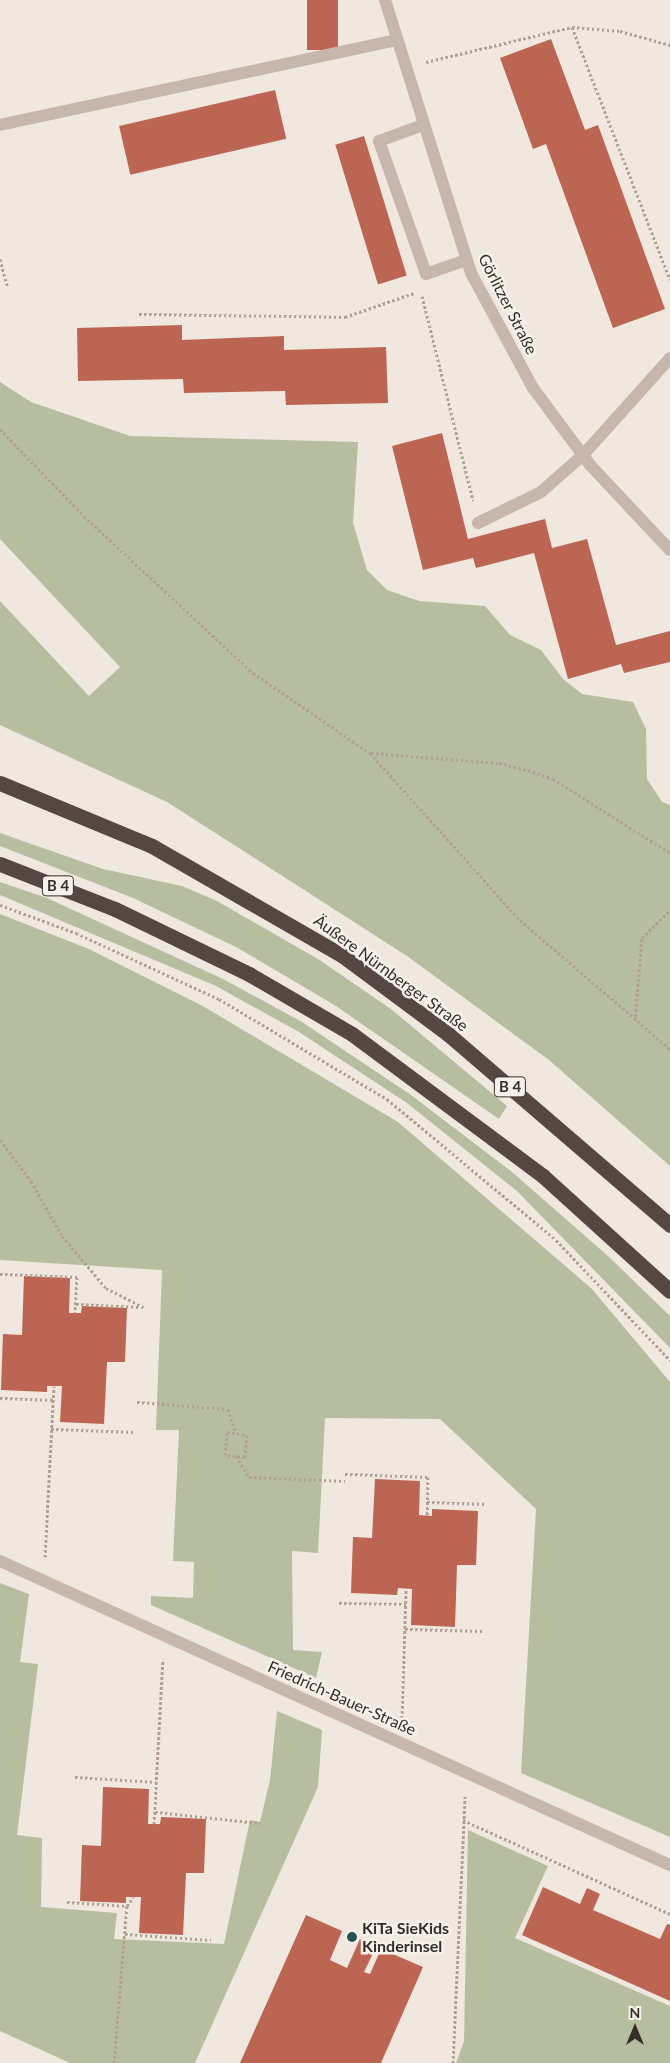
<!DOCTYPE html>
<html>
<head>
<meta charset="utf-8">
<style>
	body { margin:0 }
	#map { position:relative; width:670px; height:2063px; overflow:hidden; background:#f0e7de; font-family:Lato,sans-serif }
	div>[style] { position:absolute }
	.green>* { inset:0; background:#b6be9f }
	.building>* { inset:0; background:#bb6552; transform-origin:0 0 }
	.path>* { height:3px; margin-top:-1.5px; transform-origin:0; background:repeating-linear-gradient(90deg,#b3a095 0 2.5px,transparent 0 5px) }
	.minor>* { height:12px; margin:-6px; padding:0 6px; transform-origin:6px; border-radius:6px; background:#c7b6ab }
	.highway>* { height:15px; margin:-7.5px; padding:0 7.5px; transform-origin:7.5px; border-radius:7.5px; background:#564742 }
	.dots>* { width:14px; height:14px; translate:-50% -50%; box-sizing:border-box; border:2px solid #f8f1ea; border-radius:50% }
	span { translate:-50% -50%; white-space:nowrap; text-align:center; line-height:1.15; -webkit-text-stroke:5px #f8f1ea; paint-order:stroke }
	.shield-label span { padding:1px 4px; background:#f8f1ea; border:1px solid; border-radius:4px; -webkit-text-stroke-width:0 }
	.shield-label { font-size:15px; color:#362d2a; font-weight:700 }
	.street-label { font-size:16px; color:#362d2a }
	.poi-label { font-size:16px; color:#362d2a; font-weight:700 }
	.left { translate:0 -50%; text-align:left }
	.north { position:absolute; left:610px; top:2003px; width:50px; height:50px; -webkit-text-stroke:4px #f8f1ea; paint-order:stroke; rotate:0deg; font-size:14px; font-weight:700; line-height:20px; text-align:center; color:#362d2a }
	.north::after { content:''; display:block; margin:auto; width:18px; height:22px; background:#362d2a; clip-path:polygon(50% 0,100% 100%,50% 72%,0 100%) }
</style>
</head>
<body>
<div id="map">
	<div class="green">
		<div style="clip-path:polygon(0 382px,31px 402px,130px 436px,358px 442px,353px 523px,367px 570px,387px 590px,419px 601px,485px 606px,510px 635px,541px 650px,563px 679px,582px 694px,633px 702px,646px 729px,647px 779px,662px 802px,670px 805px,670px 1166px,549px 1060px,407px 956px,167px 802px,0 725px,0 601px,89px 696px,120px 667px,0 539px)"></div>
		<div style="clip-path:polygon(0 833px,103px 869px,182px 886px,217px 901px,318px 959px,391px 1009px,507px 1106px,499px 1119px,336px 1006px,236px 947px,133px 898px,0 846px)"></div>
		<div style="clip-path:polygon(0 882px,47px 898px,223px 979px,302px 1022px,411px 1095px,512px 1172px,608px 1256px,670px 1316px,670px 1348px,517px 1191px,407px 1103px,299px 1032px,216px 986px,0 895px)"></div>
		<div style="clip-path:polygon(0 914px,89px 949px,201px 1005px,398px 1122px,592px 1289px,670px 1382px,670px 1837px,521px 1773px,536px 1509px,440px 1419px,325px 1418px,318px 1553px,292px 1551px,293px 1650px,322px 1652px,316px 1678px,151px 1605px,151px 1596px,193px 1598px,194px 1562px,173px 1561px,179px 1430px,156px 1430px,162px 1270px,0 1260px)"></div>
		<div style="clip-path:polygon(0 1583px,29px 1594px,20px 1662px,38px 1664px,17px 1835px,42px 1838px,41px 1907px,117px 1913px,114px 1939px,224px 1944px,250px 1820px,260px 1822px,270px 1780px,277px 1711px,322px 1730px,318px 1787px,195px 2063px,70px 2063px,0 2031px)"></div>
		<div style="clip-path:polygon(468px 1830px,548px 1866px,515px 1938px,670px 2006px,670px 2063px,456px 2063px,464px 2041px)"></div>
	</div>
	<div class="building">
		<div style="left:307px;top:0;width:31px;height:50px"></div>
		<div style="clip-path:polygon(551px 39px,585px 130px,598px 125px,665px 309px,613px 328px,546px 144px,533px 149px,500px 58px)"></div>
		<div style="left:275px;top:90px;width:50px;height:160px;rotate:77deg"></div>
		<div style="left:364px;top:136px;width:146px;height:30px;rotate:73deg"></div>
		<div style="clip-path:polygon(182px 325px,182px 340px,284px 336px,284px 350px,386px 347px,388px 403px,286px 405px,285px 391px,184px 393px,183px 379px,78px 381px,77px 328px)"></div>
		<div style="clip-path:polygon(442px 433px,468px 539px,545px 519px,552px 548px,587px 539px,616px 645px,670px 631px,670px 662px,624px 673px,621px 664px,568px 679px,534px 553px,476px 568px,473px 558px,423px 570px,392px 446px)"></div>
		<div style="clip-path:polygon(24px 1276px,70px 1278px,69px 1313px,81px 1313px,82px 1306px,127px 1308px,125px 1362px,107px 1362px,104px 1424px,60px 1422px,62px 1386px,47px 1386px,47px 1392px,1px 1390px,3px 1334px,22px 1335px)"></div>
		<div style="clip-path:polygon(375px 1479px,420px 1481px,419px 1515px,432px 1516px,432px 1509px,478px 1511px,476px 1565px,457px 1565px,455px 1627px,411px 1625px,412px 1589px,398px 1588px,397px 1595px,351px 1593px,353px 1537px,372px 1538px)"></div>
		<div style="clip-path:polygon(103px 1787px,149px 1789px,148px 1824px,160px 1824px,161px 1817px,206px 1819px,204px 1873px,186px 1873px,183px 1935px,139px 1933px,141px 1897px,126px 1897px,126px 1903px,80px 1901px,82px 1845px,101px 1846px)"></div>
		<div style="clip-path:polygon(543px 1887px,580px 1904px,587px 1888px,600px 1894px,593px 1910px,660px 1939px,667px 1924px,670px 1925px,670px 2001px,522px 1935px)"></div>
		<div style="clip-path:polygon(306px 1915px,342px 1931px,330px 1960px,347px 1968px,360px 1939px,376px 1947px,364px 1972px,370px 1974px,381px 1949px,423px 1967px,381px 2063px,240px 2063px)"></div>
	</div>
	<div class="path">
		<div style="left:572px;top:27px;width:271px;rotate:68.8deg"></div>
		<div style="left:426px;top:62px;width:150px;rotate:-13.5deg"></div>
		<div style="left:572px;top:27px;width:48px;rotate:4.8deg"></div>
		<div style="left:620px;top:31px;width:52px;rotate:15.6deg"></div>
		<div style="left:0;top:259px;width:28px;rotate:75deg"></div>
		<div style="left:422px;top:296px;width:211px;rotate:76deg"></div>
		<div style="left:139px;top:314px;width:206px;rotate:0.8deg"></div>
		<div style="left:345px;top:317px;width:73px;rotate:-19.2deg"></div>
		<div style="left:0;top:429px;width:121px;rotate:46deg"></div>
		<div style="left:84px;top:516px;width:231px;rotate:42.9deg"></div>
		<div style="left:253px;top:673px;width:142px;rotate:34.4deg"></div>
		<div style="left:370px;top:753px;width:224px;rotate:48.1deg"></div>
		<div style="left:520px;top:920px;width:198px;rotate:40.7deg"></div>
		<div style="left:371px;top:753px;width:128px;rotate:4.5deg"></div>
		<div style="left:499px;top:763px;width:30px;rotate:14deg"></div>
		<div style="left:528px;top:770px;width:27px;rotate:20deg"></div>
		<div style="left:553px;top:779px;width:138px;rotate:32.3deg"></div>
		<div style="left:0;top:905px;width:81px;rotate:20.2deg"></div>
		<div style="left:76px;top:933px;width:157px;rotate:24.8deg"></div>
		<div style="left:219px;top:999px;width:196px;rotate:30.8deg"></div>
		<div style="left:387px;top:1099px;width:220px;rotate:39.8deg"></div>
		<div style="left:556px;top:1240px;width:166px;rotate:46.5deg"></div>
		<div style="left:635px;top:1021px;width:83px;rotate:-85.2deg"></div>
		<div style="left:642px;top:938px;width:40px;rotate:-45deg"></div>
		<div style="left:0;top:1140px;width:51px;rotate:52.9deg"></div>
		<div style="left:31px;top:1181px;width:63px;rotate:60.6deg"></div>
		<div style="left:62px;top:1236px;width:68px;rotate:49.8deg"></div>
		<div style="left:106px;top:1288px;width:42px;rotate:27.2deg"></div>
		<div style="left:0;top:1274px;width:77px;rotate:2.2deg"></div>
		<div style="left:77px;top:1277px;width:36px;rotate:93deg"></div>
		<div style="left:76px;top:1304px;width:63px;rotate:2.7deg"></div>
		<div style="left:0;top:1398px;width:53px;rotate:2.2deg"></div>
		<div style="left:137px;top:1402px;width:91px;rotate:4.4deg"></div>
		<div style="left:228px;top:1409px;width:25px;rotate:72deg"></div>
		<div style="left:51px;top:1429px;width:84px;rotate:2deg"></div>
		<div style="left:227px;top:1432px;width:20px;rotate:9deg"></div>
		<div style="left:247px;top:1435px;width:22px;rotate:95deg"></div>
		<div style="left:245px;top:1457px;width:20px;rotate:-174deg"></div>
		<div style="left:225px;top:1455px;width:23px;rotate:-85deg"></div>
		<div style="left:236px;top:1456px;width:25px;rotate:58deg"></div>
		<div style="left:249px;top:1477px;width:96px;rotate:2.4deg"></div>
		<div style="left:345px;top:1474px;width:83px;rotate:2.1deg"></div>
		<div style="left:428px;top:1477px;width:39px;rotate:91deg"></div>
		<div style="left:427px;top:1502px;width:60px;rotate:1.9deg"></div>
		<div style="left:45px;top:1557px;width:171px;rotate:-87deg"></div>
		<div style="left:339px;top:1603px;width:67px;rotate:0.9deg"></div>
		<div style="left:405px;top:1629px;width:77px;rotate:1.5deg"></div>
		<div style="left:402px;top:1718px;width:129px;rotate:-88.2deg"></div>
		<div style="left:75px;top:1777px;width:81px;rotate:3.5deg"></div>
		<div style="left:155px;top:1812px;width:106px;rotate:6deg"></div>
		<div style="left:463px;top:1820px;width:227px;rotate:24.4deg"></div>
		<div style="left:154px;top:1824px;width:165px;rotate:-86.9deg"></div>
		<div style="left:67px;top:1902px;width:60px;rotate:3.8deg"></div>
		<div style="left:125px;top:1934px;width:86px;rotate:4deg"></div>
		<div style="left:114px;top:2063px;width:158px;rotate:-85.3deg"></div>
		<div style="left:127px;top:1906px;width:11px;rotate:-56deg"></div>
		<div style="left:453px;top:2063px;width:267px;rotate:-87.4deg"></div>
	</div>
	<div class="minor">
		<div style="left:385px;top:0;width:286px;rotate:72.5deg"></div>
		<div style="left:471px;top:273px;width:131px;rotate:61.7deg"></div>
		<div style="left:533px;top:388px;width:97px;rotate:53.4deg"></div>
		<div style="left:591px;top:466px;width:115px;rotate:46.8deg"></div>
		<div style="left:0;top:125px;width:405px;rotate:-12.1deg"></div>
		<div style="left:423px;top:125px;width:47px;rotate:160deg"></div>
		<div style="left:379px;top:141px;width:141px;rotate:70.5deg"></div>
		<div style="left:426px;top:274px;width:42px;rotate:-19.3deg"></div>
		<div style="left:478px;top:523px;width:70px;rotate:-26.2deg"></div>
		<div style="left:541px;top:492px;width:56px;rotate:-41.4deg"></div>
		<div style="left:583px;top:455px;width:130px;rotate:-48.1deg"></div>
		<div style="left:0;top:1561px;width:736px;rotate:24.41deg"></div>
	</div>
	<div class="highway">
		<div style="left:0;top:783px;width:165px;rotate:22.5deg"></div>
		<div style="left:152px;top:846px;width:220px;rotate:29.9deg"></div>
		<div style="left:343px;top:956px;width:131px;rotate:36.6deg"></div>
		<div style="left:448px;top:1034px;width:293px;rotate:40.7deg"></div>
		<div style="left:0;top:864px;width:123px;rotate:21.4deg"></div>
		<div style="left:115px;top:909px;width:149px;rotate:25.9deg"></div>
		<div style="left:249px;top:974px;width:119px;rotate:30.2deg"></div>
		<div style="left:352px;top:1034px;width:238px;rotate:36.6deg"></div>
		<div style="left:543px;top:1176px;width:171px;rotate:42.2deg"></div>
	</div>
	<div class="dots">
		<div style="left:352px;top:1937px;background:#235354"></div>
	</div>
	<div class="shield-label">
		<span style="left:58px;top:886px">B 4</span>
		<span style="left:510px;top:1087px">B 4</span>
	</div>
	<div class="street-label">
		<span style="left:508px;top:304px;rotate:63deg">Görlitzer Straße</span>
		<span style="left:391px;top:973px;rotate:36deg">Äußere Nürnberger Straße</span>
		<span style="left:342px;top:1698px;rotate:24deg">Friedrich-Bauer-Straße</span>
	</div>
	<div class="poi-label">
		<span class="left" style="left:362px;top:1937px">KiTa SieKids<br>Kinderinsel</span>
	</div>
	<div class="north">N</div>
</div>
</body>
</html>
